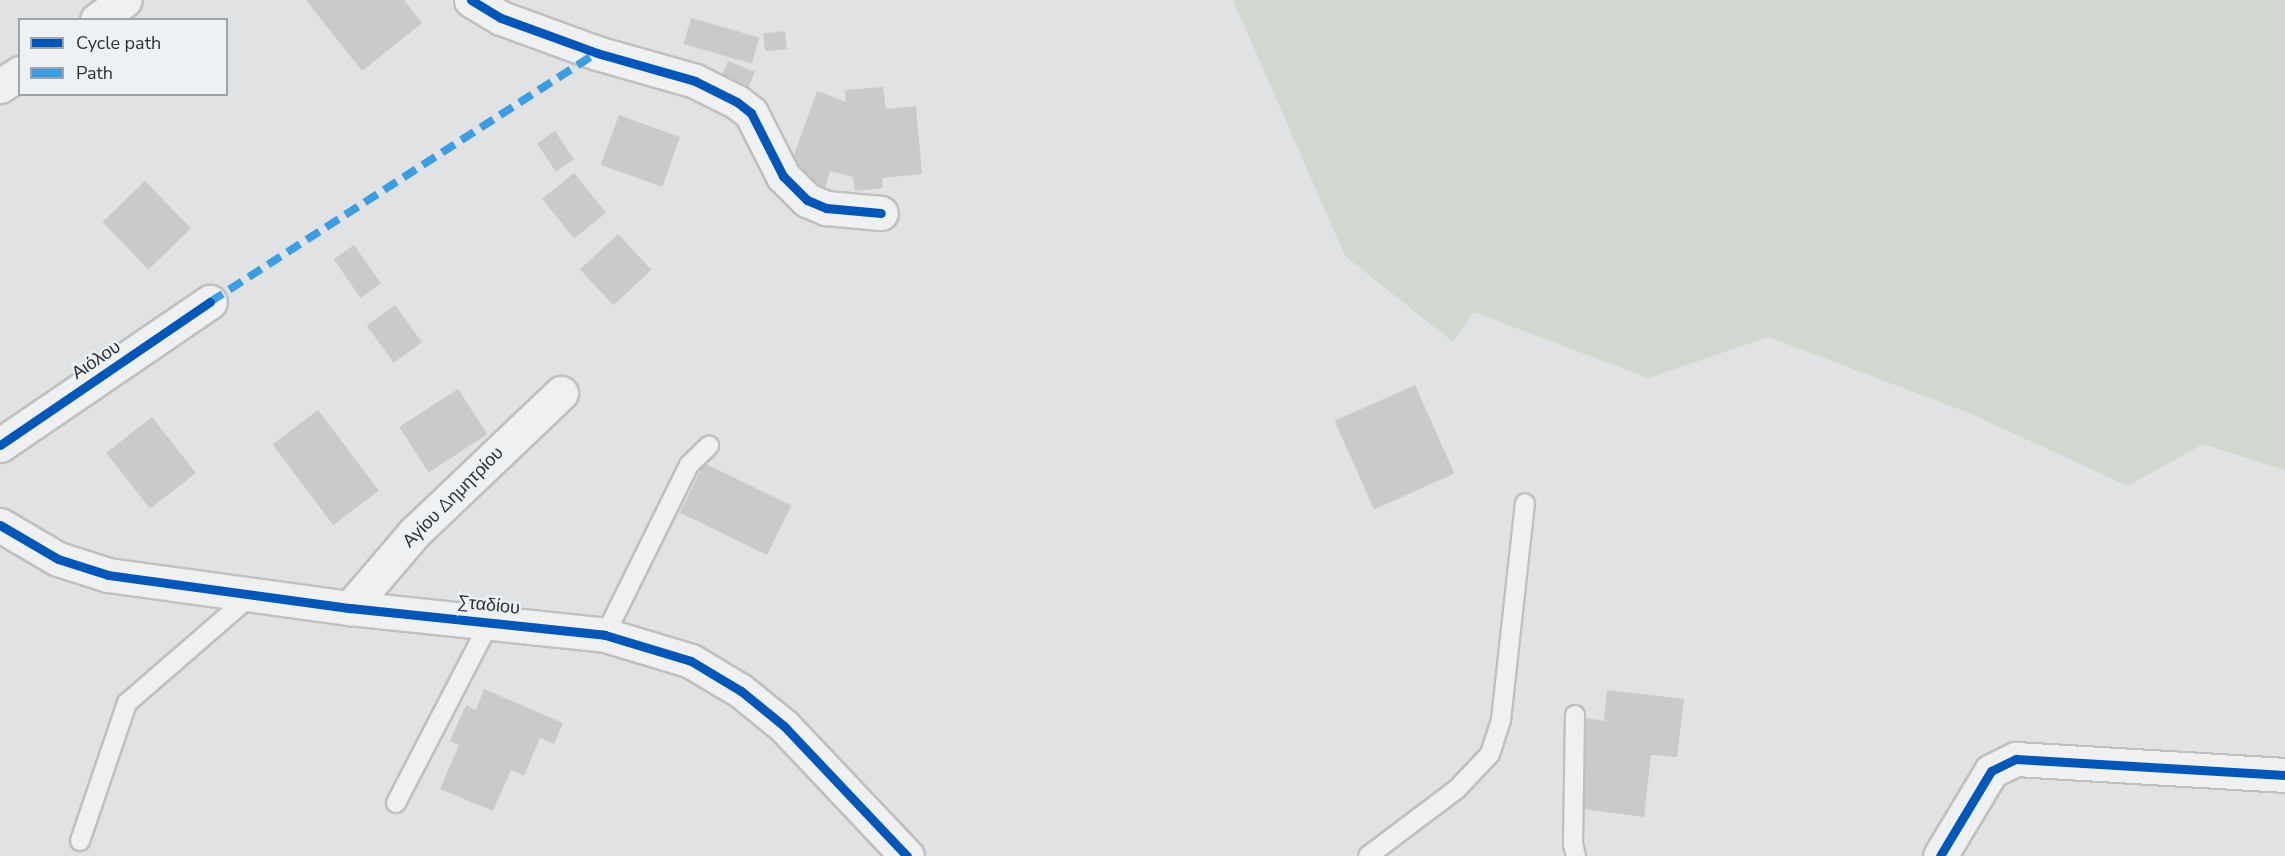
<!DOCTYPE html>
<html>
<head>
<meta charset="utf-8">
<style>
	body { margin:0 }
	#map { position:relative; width:2285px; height:856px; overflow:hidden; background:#e0e2e4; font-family:"Nunito Sans",sans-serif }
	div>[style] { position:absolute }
	.green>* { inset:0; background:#d2d8d0 }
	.building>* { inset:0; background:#c8cacc; transform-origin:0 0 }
	.roads { filter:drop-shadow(2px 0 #bec0c2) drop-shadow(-2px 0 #bec0c2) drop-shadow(0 2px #bec0c2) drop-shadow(0 -2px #bec0c2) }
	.lane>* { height:18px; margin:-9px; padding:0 9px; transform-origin:9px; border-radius:9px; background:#eff0f1 }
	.street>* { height:33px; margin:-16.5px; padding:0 16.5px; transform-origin:16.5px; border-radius:16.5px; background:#eff0f1 }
	.quiet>* { height:8px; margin-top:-4px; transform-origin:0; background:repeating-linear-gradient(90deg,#3d9de2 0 15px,transparent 0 23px) }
	.cycleway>* { height:9px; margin:-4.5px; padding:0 4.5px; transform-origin:4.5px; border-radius:4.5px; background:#0057b8 }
	span { translate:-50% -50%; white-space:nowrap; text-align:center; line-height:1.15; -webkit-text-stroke:4.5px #edf1f4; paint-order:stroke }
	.street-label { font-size:18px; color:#28323c }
	.legend { position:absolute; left:18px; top:18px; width:210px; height:78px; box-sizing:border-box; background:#edf1f4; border:2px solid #9ea5aa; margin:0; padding:8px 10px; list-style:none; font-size:18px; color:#28323c }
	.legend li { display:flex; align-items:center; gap:12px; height:30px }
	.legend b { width:30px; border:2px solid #9ea5aa }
</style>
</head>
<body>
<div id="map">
	<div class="green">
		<div style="clip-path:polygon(1233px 0,2285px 0,2285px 470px,2203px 444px,2128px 486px,1969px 413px,1769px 337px,1648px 378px,1474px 312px,1453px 342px,1345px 256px)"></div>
	</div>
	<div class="building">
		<div style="clip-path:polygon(306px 0,404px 0,422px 23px,362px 71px)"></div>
		<div style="left:691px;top:18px;width:71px;height:27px;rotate:16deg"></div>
		<div style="left:785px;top:31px;width:18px;height:22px;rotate:84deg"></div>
		<div style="left:728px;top:61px;width:29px;height:28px;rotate:22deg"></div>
		<div style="clip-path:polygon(883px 87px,886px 109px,916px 106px,922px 174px,882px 178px,883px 188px,855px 191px,853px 177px,830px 171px,825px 188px,788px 172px,817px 91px,846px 102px,845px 90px)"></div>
		<div style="left:619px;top:115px;width:65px;height:53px;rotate:20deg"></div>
		<div style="left:555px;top:131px;width:34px;height:22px;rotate:56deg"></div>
		<div style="left:574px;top:173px;width:51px;height:41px;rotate:51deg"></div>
		<div style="left:145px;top:181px;width:66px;height:59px;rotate:46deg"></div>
		<div style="left:618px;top:234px;width:49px;height:52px;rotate:47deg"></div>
		<div style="left:354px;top:245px;width:47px;height:25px;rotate:55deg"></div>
		<div style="left:395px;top:305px;width:46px;height:35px;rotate:54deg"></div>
		<div style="left:1415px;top:385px;width:97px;height:88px;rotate:66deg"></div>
		<div style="left:458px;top:389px;width:54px;height:70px;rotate:57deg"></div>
		<div style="left:318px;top:410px;width:101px;height:57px;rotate:53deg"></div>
		<div style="left:152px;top:417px;width:71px;height:58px;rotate:52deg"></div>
		<div style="left:704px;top:463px;width:97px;height:55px;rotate:26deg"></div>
		<div style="clip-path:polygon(484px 689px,563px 723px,554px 744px,540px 738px,524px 776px,511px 770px,493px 811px,440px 789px,459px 745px,450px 741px,466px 705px,476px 710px)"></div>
		<div style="clip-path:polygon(1607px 690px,1684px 699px,1677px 757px,1651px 755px,1644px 817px,1575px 808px,1585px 718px,1604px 721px)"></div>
	</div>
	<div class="roads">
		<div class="lane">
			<div style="left:605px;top:635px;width:190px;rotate:-63.7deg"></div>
			<div style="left:689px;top:465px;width:28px;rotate:-44deg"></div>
			<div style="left:1575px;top:715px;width:129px;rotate:90.9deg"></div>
			<div style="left:1573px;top:844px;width:12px;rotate:76deg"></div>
			<div style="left:396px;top:803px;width:204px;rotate:-62.6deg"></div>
			<div style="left:80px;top:841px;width:146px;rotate:-71.2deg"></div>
			<div style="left:127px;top:703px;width:167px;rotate:-40.9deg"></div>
			<div style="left:1368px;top:856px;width:111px;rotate:-37deg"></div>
			<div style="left:1457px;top:789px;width:48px;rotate:-46.7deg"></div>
			<div style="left:1490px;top:754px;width:36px;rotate:-72deg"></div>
			<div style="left:1501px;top:720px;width:218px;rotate:-83.7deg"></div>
		</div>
		<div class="street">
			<div style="left:471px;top:0;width:35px;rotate:31deg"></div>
			<div style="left:501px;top:18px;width:102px;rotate:20deg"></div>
			<div style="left:597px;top:53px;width:102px;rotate:15.9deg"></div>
			<div style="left:695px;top:81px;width:47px;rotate:26.6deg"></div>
			<div style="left:737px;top:102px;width:18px;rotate:38deg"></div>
			<div style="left:751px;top:113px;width:71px;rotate:63.1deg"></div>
			<div style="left:783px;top:176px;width:34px;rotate:45deg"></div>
			<div style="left:807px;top:200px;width:21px;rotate:23deg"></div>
			<div style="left:826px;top:208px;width:55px;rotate:5.2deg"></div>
			<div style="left:97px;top:20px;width:34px;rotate:-36deg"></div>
			<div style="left:0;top:86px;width:24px;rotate:-33deg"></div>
			<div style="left:0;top:445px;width:254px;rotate:-34.3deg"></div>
			<div style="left:0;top:525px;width:67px;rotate:30.4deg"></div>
			<div style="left:58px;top:559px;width:52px;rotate:17.7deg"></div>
			<div style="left:108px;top:575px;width:244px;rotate:7.8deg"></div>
			<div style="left:350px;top:608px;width:256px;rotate:6deg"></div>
			<div style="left:605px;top:635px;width:90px;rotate:16.8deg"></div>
			<div style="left:691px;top:661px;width:58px;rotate:31deg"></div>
			<div style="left:741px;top:691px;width:55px;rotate:39.1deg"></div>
			<div style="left:784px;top:726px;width:179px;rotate:46.6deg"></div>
			<div style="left:350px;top:608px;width:99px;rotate:-49.5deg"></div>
			<div style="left:414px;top:533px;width:203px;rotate:-43.6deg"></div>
			<div style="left:1940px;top:856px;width:99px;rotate:-59deg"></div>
			<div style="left:1991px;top:771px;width:28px;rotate:-26deg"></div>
			<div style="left:2016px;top:759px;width:269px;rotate:3.4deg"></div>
		</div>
	</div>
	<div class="quiet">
		<div style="left:210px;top:302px;width:460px;rotate:-32.8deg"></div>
	</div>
	<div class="cycleway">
		<div style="left:471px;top:0;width:35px;rotate:31deg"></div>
		<div style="left:501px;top:18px;width:102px;rotate:20deg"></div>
		<div style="left:597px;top:53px;width:102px;rotate:15.9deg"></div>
		<div style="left:695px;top:81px;width:47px;rotate:26.6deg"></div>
		<div style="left:737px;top:102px;width:18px;rotate:38deg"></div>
		<div style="left:751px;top:113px;width:71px;rotate:63.1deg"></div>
		<div style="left:783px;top:176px;width:34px;rotate:45deg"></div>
		<div style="left:807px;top:200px;width:21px;rotate:23deg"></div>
		<div style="left:826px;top:208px;width:55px;rotate:5.2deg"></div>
		<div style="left:0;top:445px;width:254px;rotate:-34.3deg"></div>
		<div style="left:0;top:525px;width:67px;rotate:30.4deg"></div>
		<div style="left:58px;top:559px;width:52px;rotate:17.7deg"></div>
		<div style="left:108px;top:575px;width:244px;rotate:7.8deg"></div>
		<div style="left:350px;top:608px;width:256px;rotate:6deg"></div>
		<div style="left:605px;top:635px;width:90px;rotate:16.8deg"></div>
		<div style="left:691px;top:661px;width:58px;rotate:31deg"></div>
		<div style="left:741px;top:691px;width:55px;rotate:39.1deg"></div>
		<div style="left:784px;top:726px;width:179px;rotate:46.6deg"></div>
		<div style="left:1940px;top:856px;width:99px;rotate:-59deg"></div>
		<div style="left:1991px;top:771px;width:28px;rotate:-26deg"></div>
		<div style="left:2016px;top:759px;width:269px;rotate:3.4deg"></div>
	</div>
	<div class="street-label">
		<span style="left:96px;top:360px;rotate:-34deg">Αιόλου</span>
		<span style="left:453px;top:497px;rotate:-45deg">Αγίου Δημητρίου</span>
		<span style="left:489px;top:605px;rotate:6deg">Σταδίου</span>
	</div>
	<ul class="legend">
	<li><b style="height:8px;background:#0057b8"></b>Cycle path</li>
	<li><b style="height:8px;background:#3d9de2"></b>Path</li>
	</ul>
</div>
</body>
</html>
